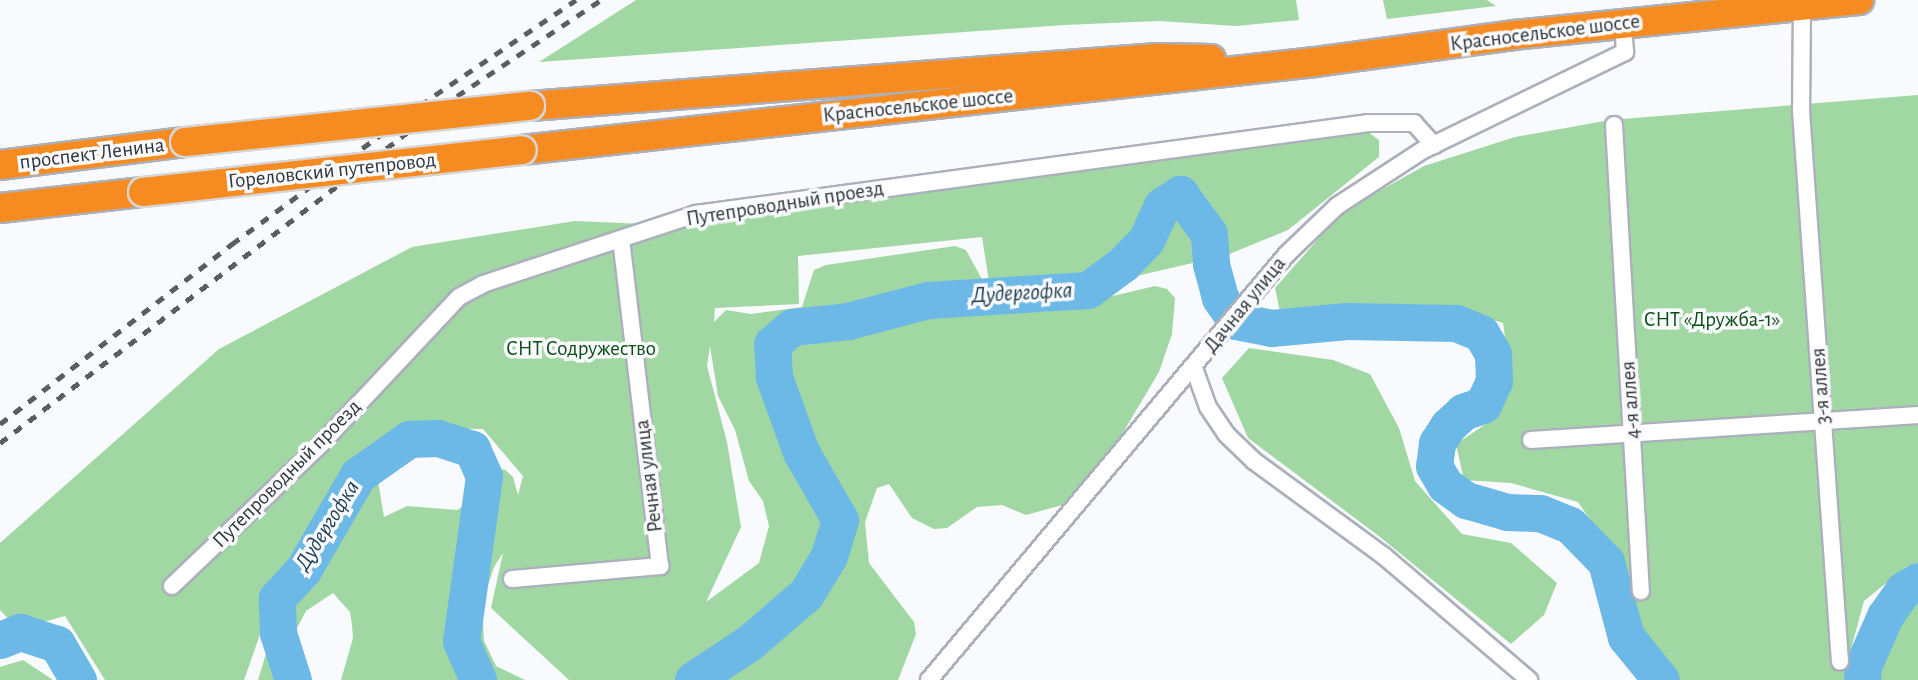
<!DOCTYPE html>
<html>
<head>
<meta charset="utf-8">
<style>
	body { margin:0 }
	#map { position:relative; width:1918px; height:680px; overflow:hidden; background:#f9fafd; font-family:"Alegreya Sans",sans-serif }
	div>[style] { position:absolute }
	.green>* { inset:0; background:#a1d7a2 }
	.river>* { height:37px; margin:-18.5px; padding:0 18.5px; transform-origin:18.5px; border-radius:18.5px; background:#6cb8e7 }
	.roads { filter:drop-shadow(2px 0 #abb0bb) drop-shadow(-2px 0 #abb0bb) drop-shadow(0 2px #abb0bb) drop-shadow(0 -2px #abb0bb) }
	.street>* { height:16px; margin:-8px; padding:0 8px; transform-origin:8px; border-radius:8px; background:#fff }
	.highway>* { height:28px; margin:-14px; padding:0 14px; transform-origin:14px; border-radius:14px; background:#f68c21 }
	.rail>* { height:5px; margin-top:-2.5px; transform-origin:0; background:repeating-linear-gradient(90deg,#5b5d61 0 9px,transparent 0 18px) }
	.bridges { filter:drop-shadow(2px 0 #d6d6d7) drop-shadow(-2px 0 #d6d6d7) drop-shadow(0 2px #d6d6d7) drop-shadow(0 -2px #d6d6d7) }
	.highway-bridge>* { height:28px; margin:-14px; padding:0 14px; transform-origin:14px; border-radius:14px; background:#f68c21 }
	span { translate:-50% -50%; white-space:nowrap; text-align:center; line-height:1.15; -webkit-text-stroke:7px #f9fafd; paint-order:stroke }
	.street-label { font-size:21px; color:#313337 }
	.park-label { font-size:21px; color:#0c4c15 }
	.water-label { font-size:23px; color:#1b3d51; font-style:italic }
</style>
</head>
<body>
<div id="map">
	<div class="green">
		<div style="clip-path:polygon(636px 0,1296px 0,1299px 20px,1236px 26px,1159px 21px,1064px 25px,539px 62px)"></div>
		<div style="clip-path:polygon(1383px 0,1487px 0,1496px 6px,1387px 19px)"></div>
		<div style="clip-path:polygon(1918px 95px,1918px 565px,1906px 567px,1864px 601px,1847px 664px,1848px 680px,1678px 680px,1641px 632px,1616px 558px,1578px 502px,1511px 483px,1464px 480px,1456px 444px,1492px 420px,1512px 384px,1503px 323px,1477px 315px,1430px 311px,1280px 312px,1275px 288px,1342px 212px,1424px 166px,1515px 137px,1610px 120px)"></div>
		<div style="clip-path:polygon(evenodd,1357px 124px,1379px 140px,1379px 157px,1288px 230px,1227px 255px,1085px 288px,989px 282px,982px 237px,798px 256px,799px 304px,715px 308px,714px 322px,726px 310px,751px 314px,802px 307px,814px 270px,826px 265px,955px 246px,966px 250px,996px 305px,1008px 310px,1045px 312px,1155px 286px,1167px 289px,1175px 298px,1172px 334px,1159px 372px,1119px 439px,1062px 505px,1026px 515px,1002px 505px,977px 507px,947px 528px,934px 529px,912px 518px,889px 484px,877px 488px,865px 522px,869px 563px,914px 622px,916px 634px,898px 680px,569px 680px,491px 608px,503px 553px,494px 567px,482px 604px,484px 641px,496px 666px,525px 680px,341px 680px,353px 638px,352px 625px,350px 612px,333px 593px,306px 611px,297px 628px,299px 680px,258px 680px,281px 605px,312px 549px,366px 476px,378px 481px,384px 517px,407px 506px,457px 510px,479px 497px,493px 475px,504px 469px,513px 477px,518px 495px,523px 476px,483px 429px,424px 428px,366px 460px,332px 500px,273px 597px,244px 680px,105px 680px,65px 616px,18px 629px,0 610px,0 543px,219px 349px,412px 247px,575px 221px,691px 226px,1357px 124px,710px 346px,718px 396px,735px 430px,749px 481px,763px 501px,769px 526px,759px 563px,706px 602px,741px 527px,727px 442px,707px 366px,710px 346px)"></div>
		<div style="clip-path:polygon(1249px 348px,1333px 360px,1370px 374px,1399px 428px,1415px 481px,1462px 534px,1511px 543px,1557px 583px,1544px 615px,1511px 644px,1380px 537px,1248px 438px,1222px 378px)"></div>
		<div style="clip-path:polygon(1905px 598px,1918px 598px,1918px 680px,1869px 680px,1884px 630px)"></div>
		<div style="clip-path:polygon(23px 660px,53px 680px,0 680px,0 667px)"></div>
	</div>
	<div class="river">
		<div style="left:0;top:640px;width:22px;rotate:-22deg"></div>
		<div style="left:20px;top:632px;width:39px;rotate:18deg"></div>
		<div style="left:57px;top:644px;width:42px;rotate:59.7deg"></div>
		<div style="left:293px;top:680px;width:49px;rotate:-107.7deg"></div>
		<div style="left:278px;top:633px;width:35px;rotate:-92deg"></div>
		<div style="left:277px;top:598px;width:38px;rotate:-47deg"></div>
		<div style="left:303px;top:570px;width:110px;rotate:-59.9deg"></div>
		<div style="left:358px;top:475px;width:62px;rotate:-35.2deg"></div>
		<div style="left:409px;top:439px;width:29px;rotate:-2deg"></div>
		<div style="left:438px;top:438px;width:36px;rotate:18deg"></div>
		<div style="left:472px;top:449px;width:30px;rotate:66deg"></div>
		<div style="left:484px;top:476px;width:167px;rotate:97.9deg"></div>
		<div style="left:461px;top:641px;width:43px;rotate:66.4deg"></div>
		<div style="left:693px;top:680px;width:67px;rotate:-33.5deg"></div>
		<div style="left:749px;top:643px;width:75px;rotate:-40.7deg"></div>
		<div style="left:806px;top:594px;width:44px;rotate:-58.8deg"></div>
		<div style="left:829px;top:556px;width:38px;rotate:-73deg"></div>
		<div style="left:840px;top:520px;width:78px;rotate:-119.8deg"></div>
		<div style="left:801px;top:452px;width:80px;rotate:-109.8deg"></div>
		<div style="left:774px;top:377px;width:33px;rotate:-93deg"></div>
		<div style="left:772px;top:344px;width:26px;rotate:-40deg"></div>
		<div style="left:792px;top:327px;width:56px;rotate:-6.1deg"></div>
		<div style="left:848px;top:321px;width:83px;rotate:-14.7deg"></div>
		<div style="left:928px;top:300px;width:160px;rotate:-3.6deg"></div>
		<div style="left:1088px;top:290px;width:44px;rotate:-36.6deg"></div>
		<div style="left:1123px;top:264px;width:33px;rotate:-46deg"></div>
		<div style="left:1146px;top:240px;width:38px;rotate:-65deg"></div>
		<div style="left:1162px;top:206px;width:22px;rotate:-34deg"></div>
		<div style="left:1180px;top:194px;width:49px;rotate:54.1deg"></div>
		<div style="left:1209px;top:234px;width:30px;rotate:86deg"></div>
		<div style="left:1211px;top:264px;width:35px;rotate:75deg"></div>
		<div style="left:1220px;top:298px;width:28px;rotate:55deg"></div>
		<div style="left:1236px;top:321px;width:36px;rotate:11deg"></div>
		<div style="left:1271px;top:328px;width:76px;rotate:-5.3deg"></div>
		<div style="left:1347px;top:321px;width:109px;rotate:1.1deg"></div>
		<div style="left:1456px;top:323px;width:27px;rotate:22deg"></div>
		<div style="left:1481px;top:333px;width:24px;rotate:60deg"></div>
		<div style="left:1493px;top:354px;width:27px;rotate:88deg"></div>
		<div style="left:1494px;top:381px;width:26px;rotate:115deg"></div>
		<div style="left:1483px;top:405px;width:21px;rotate:161deg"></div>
		<div style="left:1463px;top:412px;width:21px;rotate:137deg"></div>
		<div style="left:1448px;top:426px;width:20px;rotate:123deg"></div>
		<div style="left:1437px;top:443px;width:23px;rotate:97deg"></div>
		<div style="left:1434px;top:466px;width:22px;rotate:60deg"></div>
		<div style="left:1445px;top:485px;width:26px;rotate:36deg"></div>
		<div style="left:1466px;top:500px;width:43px;rotate:16.3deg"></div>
		<div style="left:1507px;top:512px;width:33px;rotate:2deg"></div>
		<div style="left:1540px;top:513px;width:32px;rotate:22deg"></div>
		<div style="left:1570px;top:525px;width:52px;rotate:45.8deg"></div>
		<div style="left:1606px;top:562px;width:78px;rotate:75.1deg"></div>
		<div style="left:1626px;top:637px;width:55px;rotate:50.9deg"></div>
		<div style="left:1862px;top:680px;width:14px;rotate:-86deg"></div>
		<div style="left:1863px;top:666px;width:55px;rotate:-66.3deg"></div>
		<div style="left:1885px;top:616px;width:32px;rotate:-55deg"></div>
		<div style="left:1903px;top:590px;width:17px;rotate:-31deg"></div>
	</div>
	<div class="roads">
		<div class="street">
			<div style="left:1802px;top:4px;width:107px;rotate:90.5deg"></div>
			<div style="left:1801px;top:111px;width:552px;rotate:85.95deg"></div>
			<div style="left:1614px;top:125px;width:467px;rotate:86.7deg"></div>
			<div style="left:1194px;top:368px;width:41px;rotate:70.3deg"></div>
			<div style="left:1208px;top:407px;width:32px;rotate:56deg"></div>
			<div style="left:1226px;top:434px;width:39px;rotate:44deg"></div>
			<div style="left:1254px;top:461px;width:161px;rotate:36.2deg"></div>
			<div style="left:1384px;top:556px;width:191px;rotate:40.5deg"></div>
			<div style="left:1531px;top:440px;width:388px;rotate:-3.7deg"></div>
			<div style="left:512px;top:579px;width:149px;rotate:-5deg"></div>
			<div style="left:660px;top:566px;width:329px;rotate:-96.8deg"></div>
			<div style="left:172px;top:586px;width:206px;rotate:-43.6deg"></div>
			<div style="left:321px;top:444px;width:202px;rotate:-46.8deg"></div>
			<div style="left:459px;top:297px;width:27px;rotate:-28deg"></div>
			<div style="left:483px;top:284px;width:224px;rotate:-18.2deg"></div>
			<div style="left:696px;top:214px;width:679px;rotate:-7.7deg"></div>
			<div style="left:1369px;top:123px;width:45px"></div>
			<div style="left:1414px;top:123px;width:30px;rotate:48deg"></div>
			<div style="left:929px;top:680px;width:556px;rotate:-49.96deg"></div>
			<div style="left:1287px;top:254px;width:69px;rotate:-43.8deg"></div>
			<div style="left:1337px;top:206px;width:103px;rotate:-33.1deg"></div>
			<div style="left:1423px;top:150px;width:225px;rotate:-25.9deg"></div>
			<div style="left:1625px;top:52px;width:29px;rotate:-94deg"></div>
		</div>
		<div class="highway">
			<div style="left:530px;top:106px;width:629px;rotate:-4.38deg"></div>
			<div style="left:1157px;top:58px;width:54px;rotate:1.1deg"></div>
			<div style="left:522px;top:150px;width:798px;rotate:-6.33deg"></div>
			<div style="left:1315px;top:62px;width:201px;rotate:-7.7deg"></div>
			<div style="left:1514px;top:35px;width:347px;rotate:-5.8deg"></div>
			<div style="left:0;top:165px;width:186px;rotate:-7.1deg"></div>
			<div style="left:0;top:208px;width:144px;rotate:-6.4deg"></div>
		</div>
	</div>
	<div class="rail">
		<div style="left:0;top:424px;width:294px;rotate:-37.8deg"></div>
		<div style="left:232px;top:244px;width:252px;rotate:-36.3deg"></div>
		<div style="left:435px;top:95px;width:170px;rotate:-34deg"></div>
		<div style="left:0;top:443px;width:556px;rotate:-37.32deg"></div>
		<div style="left:442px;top:106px;width:191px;rotate:-33.7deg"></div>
	</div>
	<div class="bridges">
		<div class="highway-bridge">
			<div style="left:185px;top:142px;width:347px;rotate:-6deg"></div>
			<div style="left:143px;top:192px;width:381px;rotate:-6.3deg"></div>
		</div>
	</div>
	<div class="street-label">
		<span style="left:1545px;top:33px;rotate:-7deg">Красносельское шоссе</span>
		<span style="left:918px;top:106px;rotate:-6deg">Красносельское шоссе</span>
		<span style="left:92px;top:154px;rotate:-7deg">проспект Ленина</span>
		<span style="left:332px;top:171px;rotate:-6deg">Гореловский путепровод</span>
		<span style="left:785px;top:204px;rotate:-9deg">Путепроводный проезд</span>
		<span style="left:1245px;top:305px;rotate:-51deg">Дачная улица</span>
		<span style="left:1821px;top:386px;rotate:-94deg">3-я аллея</span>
		<span style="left:1631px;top:400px;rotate:-94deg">4-я аллея</span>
		<span style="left:287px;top:474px;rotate:-45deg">Путепроводный проезд</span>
		<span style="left:649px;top:476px;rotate:-97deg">Речная улица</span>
	</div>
	<div class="park-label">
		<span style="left:1712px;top:320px">СНТ «Дружба-1»</span>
		<span style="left:581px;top:349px">СНТ Содружество</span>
	</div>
	<div class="water-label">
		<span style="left:1022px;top:294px;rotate:-3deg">Дудергофка</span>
		<span style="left:328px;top:526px;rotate:-58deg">Дудергофка</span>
	</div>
</div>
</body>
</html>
